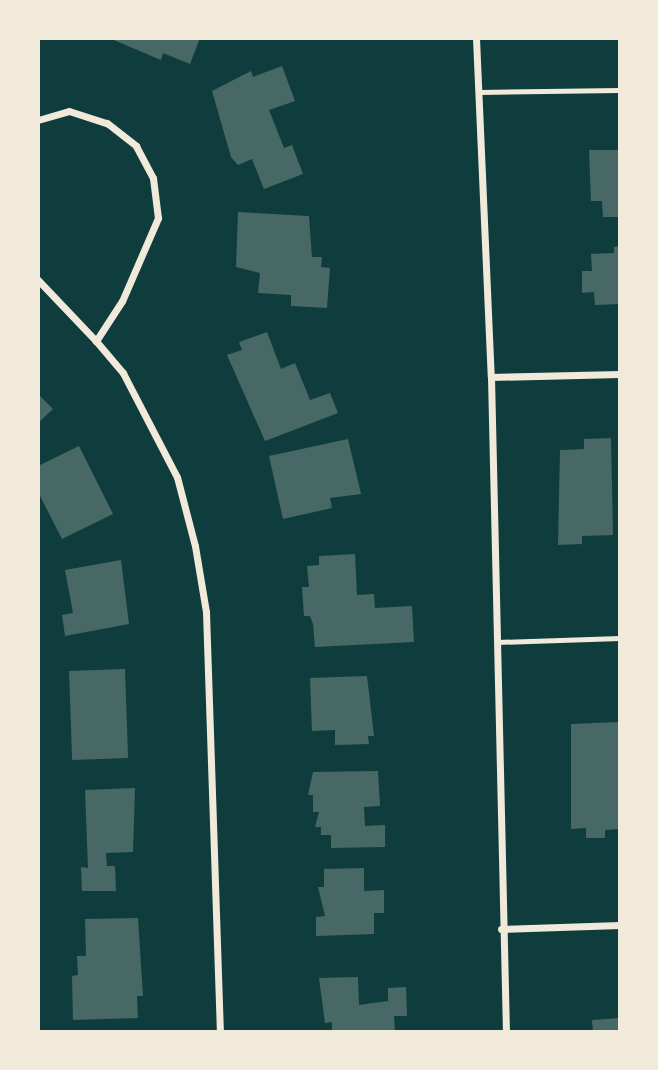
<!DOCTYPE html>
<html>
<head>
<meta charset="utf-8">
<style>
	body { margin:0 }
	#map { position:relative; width:658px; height:1070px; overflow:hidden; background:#0f3d3e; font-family:Signika,sans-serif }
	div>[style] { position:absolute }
	.building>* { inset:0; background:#486865; transform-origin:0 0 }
	.service>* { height:5px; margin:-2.5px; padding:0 2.5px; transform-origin:2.5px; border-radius:2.5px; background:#f1e9da }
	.minor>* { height:7px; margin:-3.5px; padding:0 3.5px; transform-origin:3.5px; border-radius:3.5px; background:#f1e9da }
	span { translate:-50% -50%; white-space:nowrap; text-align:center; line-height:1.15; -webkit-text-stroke:5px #f1e9da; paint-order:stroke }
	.frame { position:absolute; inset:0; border:40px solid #f1e9da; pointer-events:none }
</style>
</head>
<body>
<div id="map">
	<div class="building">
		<div style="clip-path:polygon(109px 38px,200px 38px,190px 64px,163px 53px,161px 60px)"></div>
		<div style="clip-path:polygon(282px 66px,295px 101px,269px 110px,284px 148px,292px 145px,303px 174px,264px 189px,252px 159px,238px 165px,231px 157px,212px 91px,251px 71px,253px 77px)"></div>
		<div style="clip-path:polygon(589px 150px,620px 150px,620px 217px,603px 217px,602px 201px,591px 201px)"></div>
		<div style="clip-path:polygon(238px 212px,309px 216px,312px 257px,322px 257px,321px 267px,330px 268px,327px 308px,291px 306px,291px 295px,258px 293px,260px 273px,236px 267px)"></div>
		<div style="clip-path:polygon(620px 246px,620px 304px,595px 305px,594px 292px,582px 293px,582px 271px,592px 271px,591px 254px,614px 253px,614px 247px)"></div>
		<div style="clip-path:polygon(267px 332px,281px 369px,295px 363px,310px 400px,330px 393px,338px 413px,265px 441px,227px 355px,242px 350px,239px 342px)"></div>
		<div style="clip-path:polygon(38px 394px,53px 409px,38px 423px)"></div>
		<div style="clip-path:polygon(611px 438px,613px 535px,582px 536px,582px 544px,558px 545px,560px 450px,584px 449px,584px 439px)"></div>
		<div style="clip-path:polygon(348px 439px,361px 494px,330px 498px,332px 508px,283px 519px,269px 456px)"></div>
		<div style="clip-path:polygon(79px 446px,113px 514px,62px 539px,38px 492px,38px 466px)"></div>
		<div style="clip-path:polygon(355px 554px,357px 595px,374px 594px,375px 608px,412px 606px,414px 642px,315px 647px,313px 624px,310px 616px,304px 616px,302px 587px,309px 587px,307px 566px,319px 565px,319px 556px)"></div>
		<div style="clip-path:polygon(121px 560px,129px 624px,65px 636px,62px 615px,73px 613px,65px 570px)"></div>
		<div style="left:125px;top:669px;width:89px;height:56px;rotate:88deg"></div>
		<div style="clip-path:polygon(367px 676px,374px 736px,368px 736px,369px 744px,335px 745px,335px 730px,312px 731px,310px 678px)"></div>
		<div style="clip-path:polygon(618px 722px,620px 829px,605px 830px,605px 838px,586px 838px,586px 828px,571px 829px,571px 724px)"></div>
		<div style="clip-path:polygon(378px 771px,380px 806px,364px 807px,365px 826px,385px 825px,385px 847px,331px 848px,331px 835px,321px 835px,321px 827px,315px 827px,319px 812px,313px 812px,313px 795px,308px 795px,313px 772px)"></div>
		<div style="clip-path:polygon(135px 788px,133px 852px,106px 853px,107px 866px,115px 866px,116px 891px,82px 891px,81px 867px,88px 868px,85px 790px)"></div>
		<div style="clip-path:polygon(364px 868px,364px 891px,384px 890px,384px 913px,374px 913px,374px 934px,316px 936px,316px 917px,325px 916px,318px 887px,324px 887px,324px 869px)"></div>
		<div style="clip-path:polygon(138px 918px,143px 996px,137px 996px,138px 1018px,73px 1020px,72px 976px,78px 975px,77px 956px,86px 956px,85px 919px)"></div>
		<div style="clip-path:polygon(358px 977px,359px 1005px,388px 1001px,388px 988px,406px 987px,407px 1016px,394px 1016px,395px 1032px,332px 1032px,332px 1022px,325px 1023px,319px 978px)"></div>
		<div style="clip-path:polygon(620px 1018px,620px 1032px,593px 1032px,592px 1020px)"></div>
	</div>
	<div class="service">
		<div style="left:479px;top:92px;width:141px;rotate:-0.8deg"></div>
		<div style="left:497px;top:642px;width:123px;rotate:-1.9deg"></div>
	</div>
	<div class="minor">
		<div style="left:476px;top:38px;width:339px;rotate:87.5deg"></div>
		<div style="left:491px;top:377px;width:655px;rotate:88.69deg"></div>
		<div style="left:38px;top:120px;width:32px;rotate:-16deg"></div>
		<div style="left:69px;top:111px;width:40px;rotate:18deg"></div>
		<div style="left:107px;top:123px;width:37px;rotate:38deg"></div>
		<div style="left:136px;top:146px;width:36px;rotate:62deg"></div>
		<div style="left:153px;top:178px;width:40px;rotate:82.9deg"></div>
		<div style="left:158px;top:218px;width:90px;rotate:113.4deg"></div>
		<div style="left:122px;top:301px;width:48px;rotate:123deg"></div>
		<div style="left:96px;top:341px;width:42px;rotate:49.8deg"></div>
		<div style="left:123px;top:373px;width:117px;rotate:62.6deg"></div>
		<div style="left:177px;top:477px;width:71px;rotate:75.4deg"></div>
		<div style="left:195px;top:546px;width:67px;rotate:80.5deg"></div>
		<div style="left:206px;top:612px;width:420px;rotate:88.1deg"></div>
		<div style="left:38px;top:280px;width:84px;rotate:46.4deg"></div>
		<div style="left:491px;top:377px;width:129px;rotate:-1.3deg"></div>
		<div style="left:501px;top:929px;width:119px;rotate:-1.9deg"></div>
	</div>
	<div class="frame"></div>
</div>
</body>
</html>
